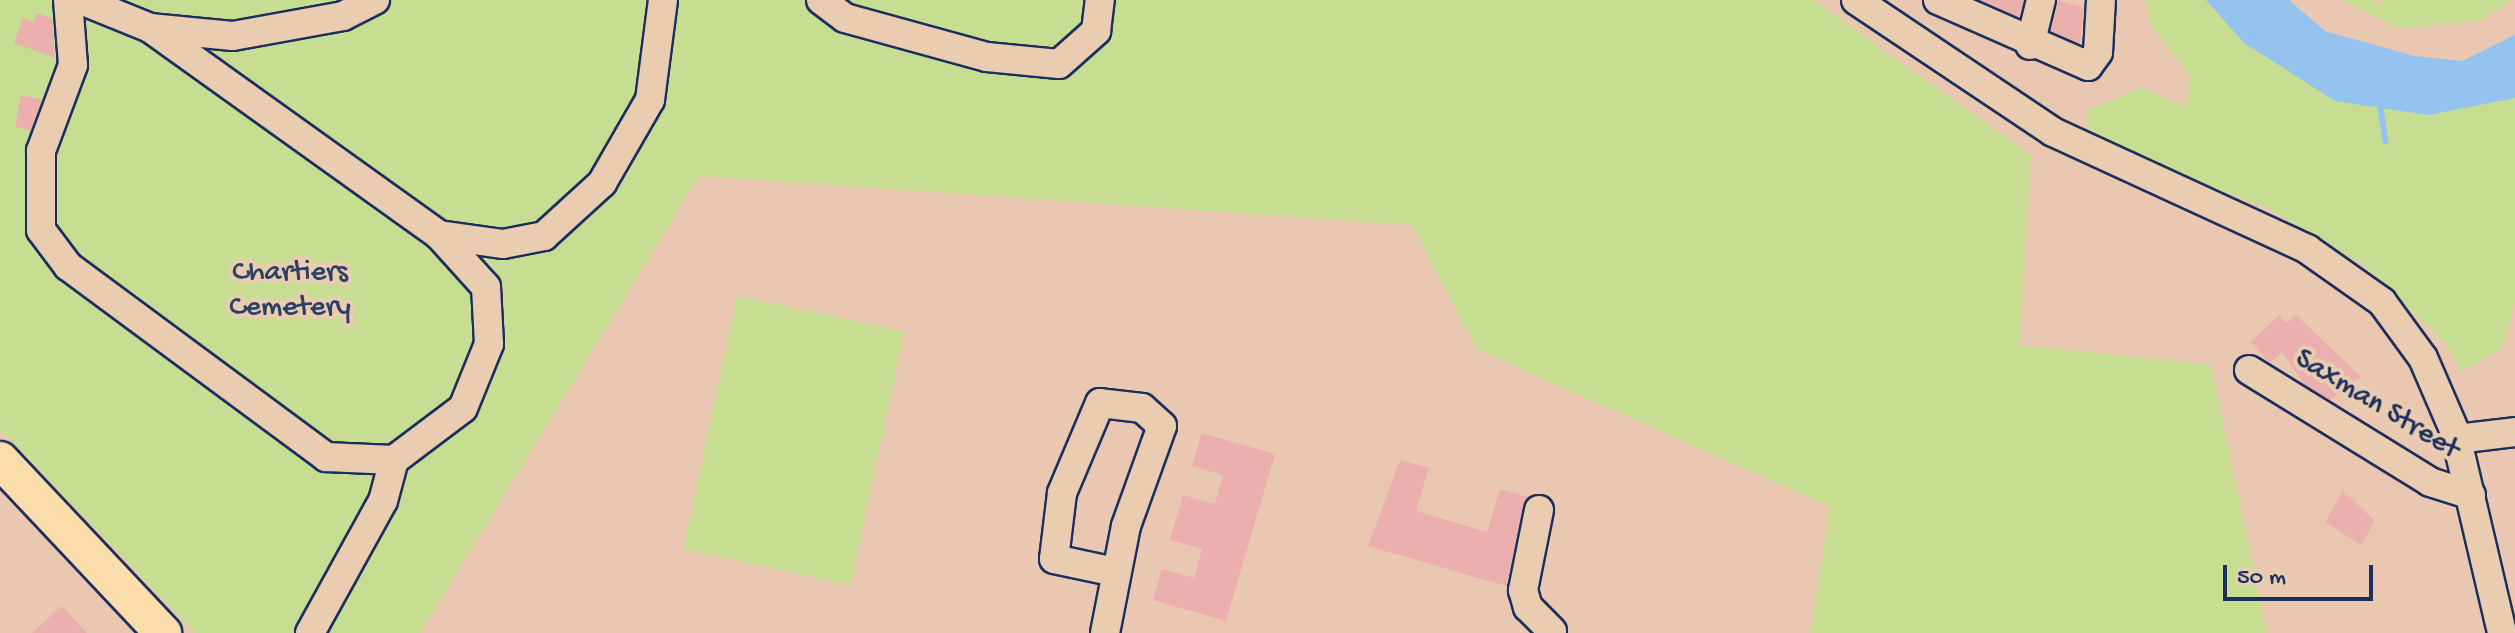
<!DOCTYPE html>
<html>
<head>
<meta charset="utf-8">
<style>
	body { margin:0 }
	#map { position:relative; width:2515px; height:633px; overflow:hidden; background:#eac7b0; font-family:"Gochi Hand",sans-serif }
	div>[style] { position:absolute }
	.green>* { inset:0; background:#c7dd92; transform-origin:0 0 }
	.water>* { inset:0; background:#93c3ee }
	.stream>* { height:6px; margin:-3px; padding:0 3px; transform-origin:3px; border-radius:3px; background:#93c3ee }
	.building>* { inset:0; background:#ebb0ae }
	.roads { filter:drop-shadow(2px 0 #1b2f5e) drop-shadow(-2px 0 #1b2f5e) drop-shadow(0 2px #1b2f5e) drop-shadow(0 -2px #1b2f5e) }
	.minor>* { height:28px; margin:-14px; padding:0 14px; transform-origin:14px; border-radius:14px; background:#eacdb0 }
	.major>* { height:36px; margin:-18px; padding:0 18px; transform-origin:18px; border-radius:18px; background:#fbddab }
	span { translate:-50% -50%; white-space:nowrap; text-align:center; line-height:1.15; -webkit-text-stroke:8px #eacdb0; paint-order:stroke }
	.park-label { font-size:30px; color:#2c4063 }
	.street-label { font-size:30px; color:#1b2f5e }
	.scale { position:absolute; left:2223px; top:565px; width:150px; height:36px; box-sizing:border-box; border:4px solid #1b2f5e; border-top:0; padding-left:10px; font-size:24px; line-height:28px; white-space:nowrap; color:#1b2f5e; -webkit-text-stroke:6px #eacdb0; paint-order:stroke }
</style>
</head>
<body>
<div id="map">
	<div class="green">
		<div style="clip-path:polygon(0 0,1813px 0,2031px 155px,2020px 345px,2211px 365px,2267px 633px,1810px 633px,1830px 507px,1476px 349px,1412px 225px,699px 176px,420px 633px,195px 633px,0 429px)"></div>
		<div style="clip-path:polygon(2145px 0,2206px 0,2244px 43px,2428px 115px,2515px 98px,2515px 302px,2503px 348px,2461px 372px,2447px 345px,2362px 264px,2271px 210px,2158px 166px,2087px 128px,2088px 110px,2141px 87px,2186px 107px,2190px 75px,2154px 31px)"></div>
		<div style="clip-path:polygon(2342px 0,2373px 0,2387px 12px,2379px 0,2512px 0,2481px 20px,2399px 29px)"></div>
		<div style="left:737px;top:296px;width:171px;height:259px;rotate:12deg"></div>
	</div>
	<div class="water">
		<div style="clip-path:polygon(2206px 0,2289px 0,2325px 31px,2414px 56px,2462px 61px,2515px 35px,2515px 98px,2428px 115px,2335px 101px,2244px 43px)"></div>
	</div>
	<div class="stream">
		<div style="left:2380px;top:106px;width:36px;rotate:81deg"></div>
	</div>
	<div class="building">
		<div style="clip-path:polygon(1980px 0,2024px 0,2019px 17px)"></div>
		<div style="clip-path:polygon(2058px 0,2084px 8px,2080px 44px,2051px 31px)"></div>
		<div style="clip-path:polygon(37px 13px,52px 18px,55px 58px,14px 43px,23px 18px,34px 22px)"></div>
		<div style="clip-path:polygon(21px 96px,42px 99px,31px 130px,15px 127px)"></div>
		<div style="clip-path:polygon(2279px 315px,2287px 323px,2296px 315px,2361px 377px,2330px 400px,2305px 385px,2282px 352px,2270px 363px,2251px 342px)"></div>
		<div style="clip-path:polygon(1202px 433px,1275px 454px,1226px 621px,1153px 600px,1162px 569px,1194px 578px,1202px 549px,1170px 540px,1183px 495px,1215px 504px,1223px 475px,1192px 466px)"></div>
		<div style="clip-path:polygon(1400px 460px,1429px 468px,1416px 511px,1487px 532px,1500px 489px,1529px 497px,1506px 586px,1368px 546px)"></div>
		<div style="clip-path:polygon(2343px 491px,2375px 521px,2361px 545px,2325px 522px)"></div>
		<div style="clip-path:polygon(62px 606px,87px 633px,32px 633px)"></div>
	</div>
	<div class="roads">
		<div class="minor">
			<div style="left:68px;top:0;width:65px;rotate:85.6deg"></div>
			<div style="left:73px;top:65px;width:92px;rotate:110.4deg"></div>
			<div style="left:41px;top:151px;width:79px;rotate:90deg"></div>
			<div style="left:41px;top:230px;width:45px;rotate:53.1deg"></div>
			<div style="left:68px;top:266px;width:321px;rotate:36.5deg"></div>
			<div style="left:326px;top:457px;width:68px;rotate:2.5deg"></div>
			<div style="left:394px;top:460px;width:86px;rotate:-37deg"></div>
			<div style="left:463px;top:408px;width:69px;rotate:-67.9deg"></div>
			<div style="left:489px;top:344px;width:57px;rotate:-93deg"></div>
			<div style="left:486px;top:287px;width:70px;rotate:-132.1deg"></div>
			<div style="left:439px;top:235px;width:355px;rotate:-144.4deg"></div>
			<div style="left:81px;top:0;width:74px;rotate:22.1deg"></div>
			<div style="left:150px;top:28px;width:83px;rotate:5.5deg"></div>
			<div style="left:233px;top:36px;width:112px;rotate:-10.3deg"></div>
			<div style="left:343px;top:16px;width:36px;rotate:-27deg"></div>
			<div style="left:821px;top:0;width:30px;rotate:37deg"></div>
			<div style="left:845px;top:18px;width:147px;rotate:15.4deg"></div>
			<div style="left:987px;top:57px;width:72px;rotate:5.6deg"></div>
			<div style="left:1059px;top:64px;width:50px;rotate:-41.7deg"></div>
			<div style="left:1096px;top:31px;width:31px;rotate:-83deg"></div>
			<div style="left:1856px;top:0;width:237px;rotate:33.8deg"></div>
			<div style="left:2053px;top:132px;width:280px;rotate:24.7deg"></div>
			<div style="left:2307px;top:249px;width:92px;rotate:35.2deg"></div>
			<div style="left:2382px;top:302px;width:69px;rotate:53.8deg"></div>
			<div style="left:2423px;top:358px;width:81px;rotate:66.6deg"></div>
			<div style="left:2455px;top:432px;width:206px;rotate:76.8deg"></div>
			<div style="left:1938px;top:0;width:164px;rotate:23.7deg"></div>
			<div style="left:2088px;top:66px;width:17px;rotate:-54deg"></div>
			<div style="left:2098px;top:52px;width:52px;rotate:-86.7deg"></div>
			<div style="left:2030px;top:45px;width:46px;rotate:-76.3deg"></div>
			<div style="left:439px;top:235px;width:65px;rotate:8deg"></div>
			<div style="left:503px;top:244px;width:42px;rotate:-11deg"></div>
			<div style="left:544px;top:236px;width:79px;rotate:-42.4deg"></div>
			<div style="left:602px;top:183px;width:96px;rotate:-60deg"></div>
			<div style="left:650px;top:100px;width:101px;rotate:-82.6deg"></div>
			<div style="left:2249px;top:370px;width:213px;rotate:31.7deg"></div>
			<div style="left:2430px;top:482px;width:43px;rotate:17.6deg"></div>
			<div style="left:2457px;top:439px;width:58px;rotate:-6.9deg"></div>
			<div style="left:1539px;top:510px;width:82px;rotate:101.3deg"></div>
			<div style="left:1523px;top:590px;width:18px;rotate:74deg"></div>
			<div style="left:1528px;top:607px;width:34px;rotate:45deg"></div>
			<div style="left:310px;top:633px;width:151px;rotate:-61.1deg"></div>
			<div style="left:383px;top:501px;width:42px;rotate:-75deg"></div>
			<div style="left:1105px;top:633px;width:109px;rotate:-78.9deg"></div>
			<div style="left:1126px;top:526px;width:106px;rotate:-70.2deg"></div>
			<div style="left:1162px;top:426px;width:27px;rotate:-138deg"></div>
			<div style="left:1142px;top:408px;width:42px;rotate:-173.2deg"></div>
			<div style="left:1100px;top:403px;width:98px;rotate:112.9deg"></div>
			<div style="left:1062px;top:493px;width:66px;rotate:96.9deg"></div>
			<div style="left:1054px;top:559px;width:62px;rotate:12deg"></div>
		</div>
		<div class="major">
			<div style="left:0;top:460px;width:238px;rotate:46.7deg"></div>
		</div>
	</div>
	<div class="park-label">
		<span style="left:290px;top:291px">Chartiers<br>Cemetery</span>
	</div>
	<div class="street-label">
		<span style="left:2376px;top:406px;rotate:31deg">Saxman Street</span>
	</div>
	<div class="scale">50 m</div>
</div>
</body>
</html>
